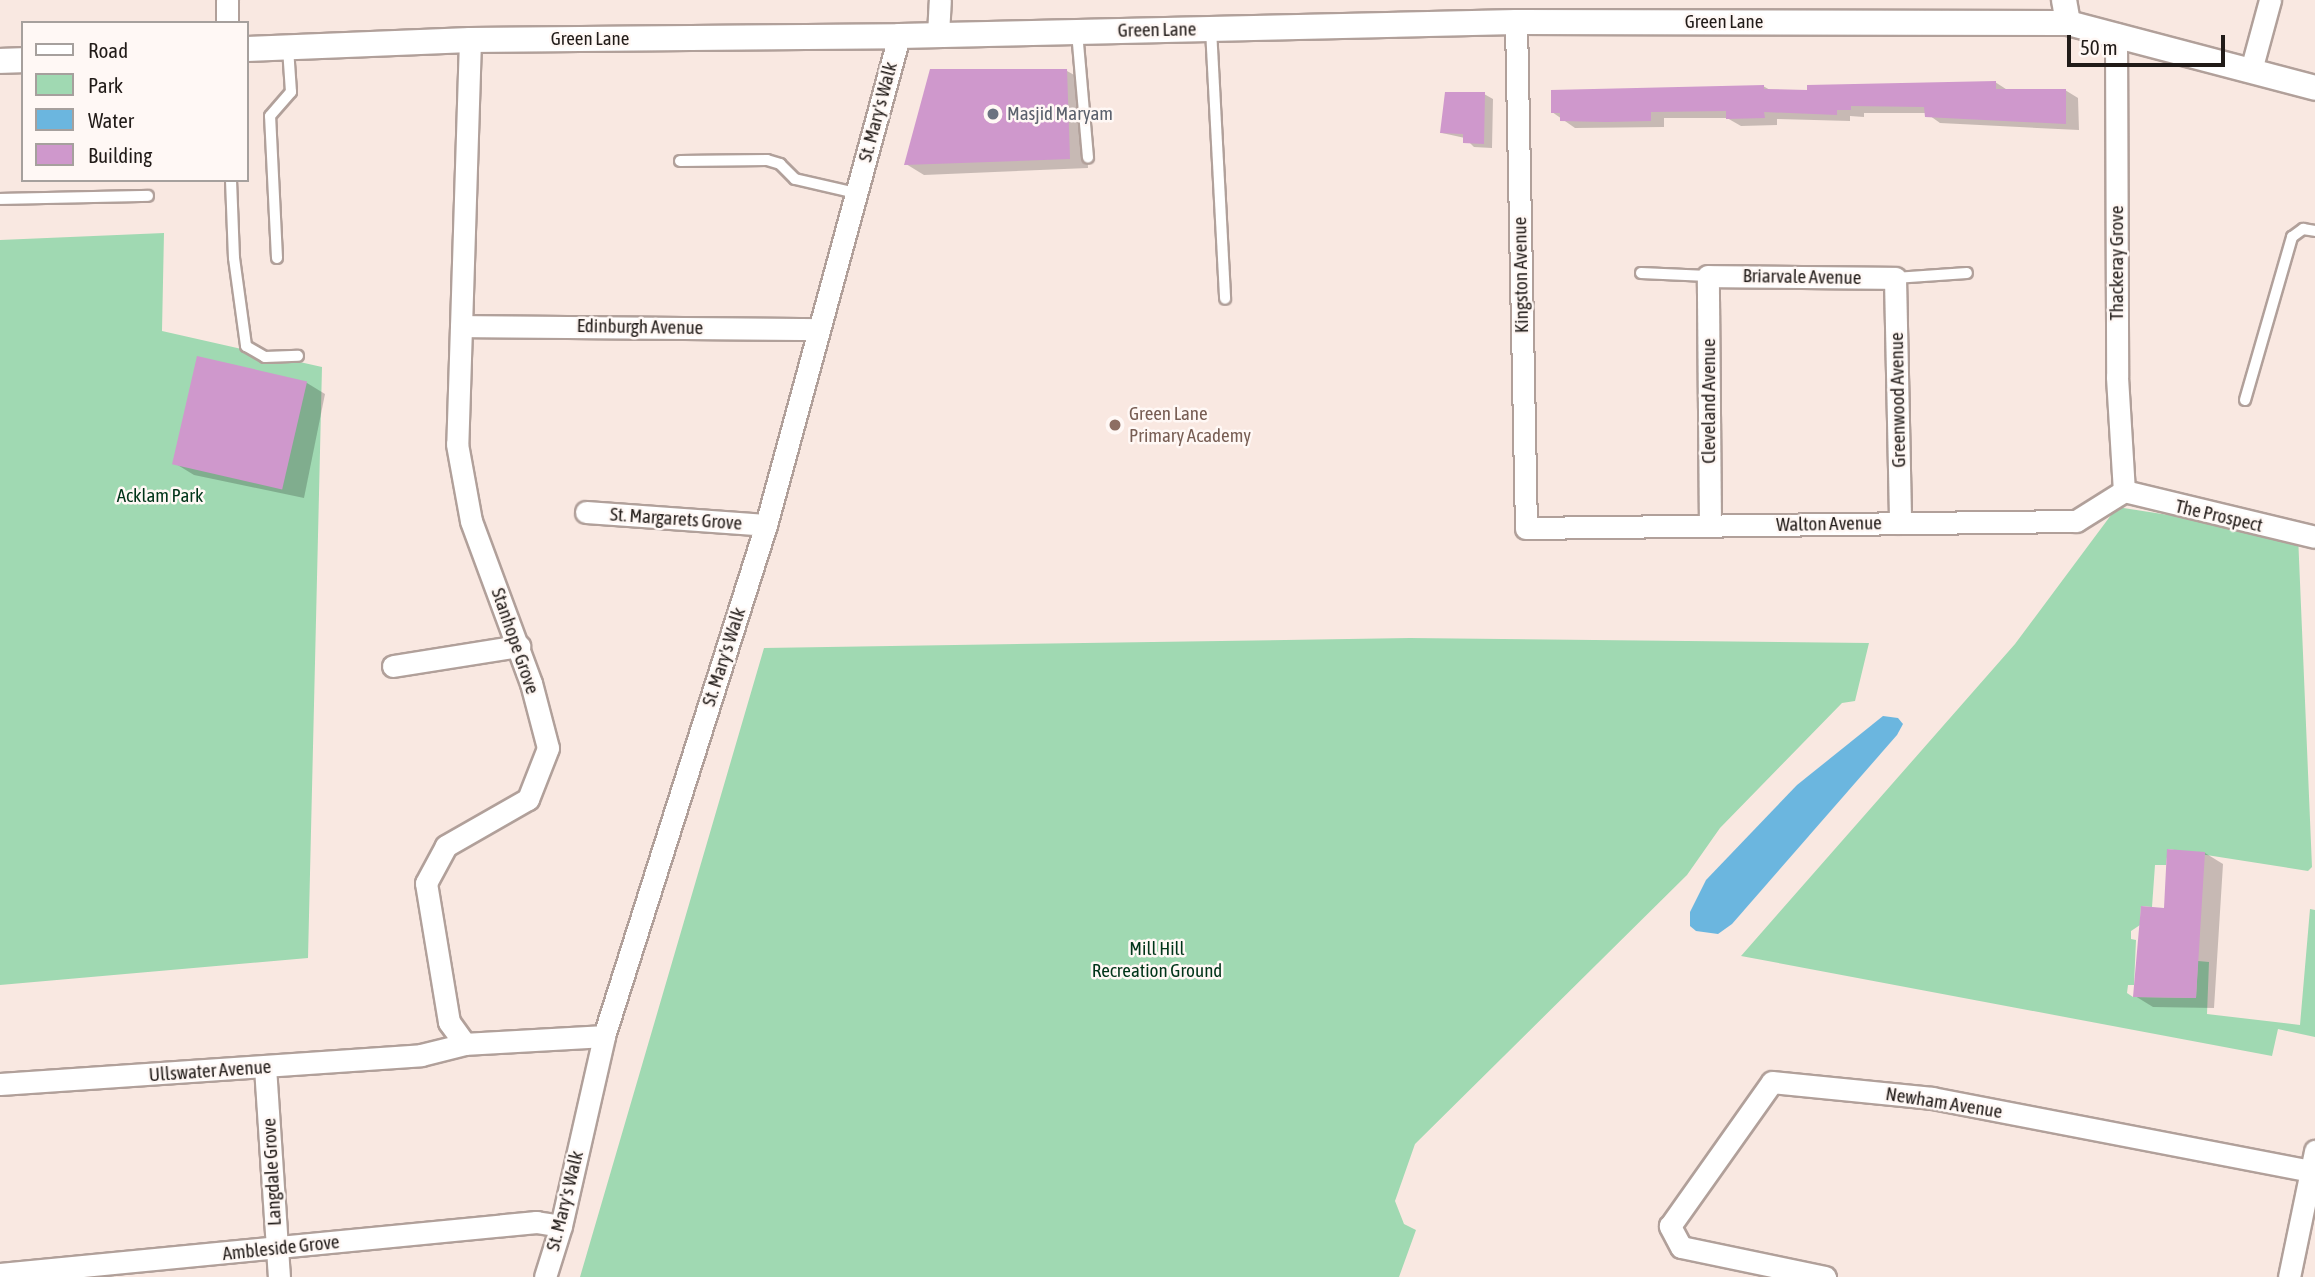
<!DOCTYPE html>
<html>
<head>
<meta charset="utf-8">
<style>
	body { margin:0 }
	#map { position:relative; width:2315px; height:1277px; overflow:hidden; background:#f9e8e1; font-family:"Asap Condensed",sans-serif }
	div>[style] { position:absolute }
	.green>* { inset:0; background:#a0d9b2 }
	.water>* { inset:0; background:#6bb6df }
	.shadow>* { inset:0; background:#0003 }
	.building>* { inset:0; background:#cf98cc; transform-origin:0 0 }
	.roads { filter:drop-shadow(2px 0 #b1a09a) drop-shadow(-2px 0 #b1a09a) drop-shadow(0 2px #b1a09a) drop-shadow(0 -2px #b1a09a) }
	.service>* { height:10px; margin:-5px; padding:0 5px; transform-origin:5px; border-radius:5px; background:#fff }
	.minor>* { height:21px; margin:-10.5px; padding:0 10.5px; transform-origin:10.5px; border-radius:10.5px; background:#fff }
	.tertiary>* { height:24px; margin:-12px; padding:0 12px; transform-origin:12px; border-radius:12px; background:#fff }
	.dots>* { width:19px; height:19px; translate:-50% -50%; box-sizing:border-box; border:4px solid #fff8f5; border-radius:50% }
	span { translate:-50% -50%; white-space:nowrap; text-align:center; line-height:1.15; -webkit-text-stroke:5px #fff8f5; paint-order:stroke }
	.street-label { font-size:19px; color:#211b18 }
	.worship-label { font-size:19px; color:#5b616d }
	.left { translate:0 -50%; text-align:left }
	.education-label { font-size:19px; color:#785e54 }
	.park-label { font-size:19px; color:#003519 }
	.legend { position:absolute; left:21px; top:21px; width:228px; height:161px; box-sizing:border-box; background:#fff8f5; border:2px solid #a6a09d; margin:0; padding:9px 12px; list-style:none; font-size:21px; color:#211b18 }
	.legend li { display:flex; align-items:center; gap:14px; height:35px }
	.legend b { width:35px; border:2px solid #a6a09d }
	.scale { position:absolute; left:2067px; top:35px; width:158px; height:32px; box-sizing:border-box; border:4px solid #211b18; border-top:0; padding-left:9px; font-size:21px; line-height:24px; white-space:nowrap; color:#211b18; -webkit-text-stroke:5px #fff8f5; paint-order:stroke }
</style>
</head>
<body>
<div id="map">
	<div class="green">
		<div style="clip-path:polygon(164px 233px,162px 331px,322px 367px,308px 958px,0 985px,0 240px)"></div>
		<div style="clip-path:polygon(2117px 507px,2298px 535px,2312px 867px,2308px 871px,2168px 849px,2166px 865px,2155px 865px,2152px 907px,2141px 906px,2140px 925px,2131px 931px,2131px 939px,2136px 940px,2134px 985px,2128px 985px,2127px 993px,2133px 997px,2196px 998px,2198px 961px,2209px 962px,2207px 1014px,2300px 1025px,2310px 909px,2315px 910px,2315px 1037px,2278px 1029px,2272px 1056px,1741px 956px,2015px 644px)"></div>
		<div style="clip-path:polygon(1410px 638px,1869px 643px,1855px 701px,1842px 703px,1720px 828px,1687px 875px,1415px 1144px,1395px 1201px,1404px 1224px,1416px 1230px,1399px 1277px,580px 1277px,764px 648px)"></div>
	</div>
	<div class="water">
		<div style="clip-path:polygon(1883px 716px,1898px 718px,1903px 724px,1897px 735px,1732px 924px,1718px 934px,1696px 931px,1690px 926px,1690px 912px,1706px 880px,1797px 785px)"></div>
	</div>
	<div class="shadow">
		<div style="clip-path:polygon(1067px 71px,1085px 81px,1088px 168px,924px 175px,906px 164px)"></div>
		<div style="clip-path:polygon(1995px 82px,2009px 91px,2065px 90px,2078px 98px,2079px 130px,1940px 123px,1926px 113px,1864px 113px,1864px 117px,1850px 116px,1850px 121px,1777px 119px,1777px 125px,1741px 126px,1727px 118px,1664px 118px,1664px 127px,1575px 128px,1552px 112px,1763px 86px,1772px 91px,1809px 92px)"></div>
		<div style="clip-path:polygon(1484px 94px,1493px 99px,1492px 148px,1474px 147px,1465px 138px,1442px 133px)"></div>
		<div style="clip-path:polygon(198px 358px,307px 383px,325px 394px,304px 498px,194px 475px,176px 464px)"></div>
		<div style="clip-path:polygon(2205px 853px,2223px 864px,2214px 1008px,2153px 1007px,2135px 996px)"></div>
	</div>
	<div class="building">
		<div style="clip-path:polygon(930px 69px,1067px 69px,1070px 159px,904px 165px)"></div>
		<div style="clip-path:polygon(1996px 81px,1996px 89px,2066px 89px,2066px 124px,1925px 117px,1924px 107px,1851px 106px,1851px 110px,1837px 110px,1837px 115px,1764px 112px,1765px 118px,1726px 119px,1726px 111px,1651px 112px,1651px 121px,1606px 122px,1560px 121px,1560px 113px,1551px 113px,1551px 90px,1764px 85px,1764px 89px,1807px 90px,1807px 85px)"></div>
		<div style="clip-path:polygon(1445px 92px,1485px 92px,1484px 144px,1463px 143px,1463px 134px,1440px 133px)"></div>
		<div style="left:197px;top:356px;width:113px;height:111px;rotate:13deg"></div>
		<div style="clip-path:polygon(2167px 849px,2205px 852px,2196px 998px,2133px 997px,2141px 906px,2164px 908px)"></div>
	</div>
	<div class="roads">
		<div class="service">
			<div style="left:1211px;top:29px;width:270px;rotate:87deg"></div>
			<div style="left:1077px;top:32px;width:126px;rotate:85deg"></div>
			<div style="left:680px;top:161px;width:87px;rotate:-0.7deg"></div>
			<div style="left:767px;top:160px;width:14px;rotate:17deg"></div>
			<div style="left:780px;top:164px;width:21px;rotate:45deg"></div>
			<div style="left:795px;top:179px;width:63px;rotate:12.9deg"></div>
			<div style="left:231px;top:180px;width:78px;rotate:87.8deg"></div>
			<div style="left:234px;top:258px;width:89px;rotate:82.2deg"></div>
			<div style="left:246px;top:346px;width:22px;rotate:30deg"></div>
			<div style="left:265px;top:357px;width:33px;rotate:-2deg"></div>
			<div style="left:0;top:199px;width:148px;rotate:-1.2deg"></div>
			<div style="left:277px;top:258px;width:142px;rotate:-92.8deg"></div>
			<div style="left:270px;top:116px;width:32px;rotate:-49deg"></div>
			<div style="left:291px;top:92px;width:44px;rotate:-93.9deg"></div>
			<div style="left:1641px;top:273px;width:67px;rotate:2.6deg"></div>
			<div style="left:1895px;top:278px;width:72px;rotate:-4deg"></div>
			<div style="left:2245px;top:400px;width:170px;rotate:-73.9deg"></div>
			<div style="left:2292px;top:237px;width:14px;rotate:-36deg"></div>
			<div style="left:2303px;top:229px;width:12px;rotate:9deg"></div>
		</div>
		<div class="minor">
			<div style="left:227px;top:0;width:23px;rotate:90deg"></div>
			<div style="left:1516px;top:22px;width:506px;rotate:88.87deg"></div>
			<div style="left:1526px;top:528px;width:550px;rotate:-0.73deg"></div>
			<div style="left:2076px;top:521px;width:57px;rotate:-32deg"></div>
			<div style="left:2116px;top:34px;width:343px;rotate:89.8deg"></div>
			<div style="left:2117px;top:377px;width:114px;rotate:86.5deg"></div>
			<div style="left:938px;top:35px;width:35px;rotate:-87deg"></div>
			<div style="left:470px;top:40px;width:404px;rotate:91.8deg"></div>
			<div style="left:457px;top:444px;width:78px;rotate:79.7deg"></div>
			<div style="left:471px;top:521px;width:173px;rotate:69.7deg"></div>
			<div style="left:531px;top:683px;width:67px;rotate:75.3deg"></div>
			<div style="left:548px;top:748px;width:55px;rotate:111.4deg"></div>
			<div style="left:528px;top:799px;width:95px;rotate:150.2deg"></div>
			<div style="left:446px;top:846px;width:42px;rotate:118.4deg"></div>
			<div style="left:426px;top:883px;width:141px;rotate:80.6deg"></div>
			<div style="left:449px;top:1022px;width:27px;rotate:54deg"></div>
			<div style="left:465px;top:1044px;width:139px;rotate:-3.3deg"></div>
			<div style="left:2251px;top:70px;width:73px;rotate:-74.8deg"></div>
			<div style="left:461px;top:326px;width:358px;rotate:0.5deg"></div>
			<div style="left:2124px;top:491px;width:196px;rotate:13.5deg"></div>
			<div style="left:586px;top:512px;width:180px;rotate:4.1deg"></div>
			<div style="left:1710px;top:526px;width:250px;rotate:-90.5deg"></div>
			<div style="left:1708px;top:276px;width:187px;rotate:0.6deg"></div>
			<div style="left:1895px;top:278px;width:245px;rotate:88.8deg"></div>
			<div style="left:393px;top:666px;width:128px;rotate:-9deg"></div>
			<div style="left:265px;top:1067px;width:210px;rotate:86.2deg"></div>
			<div style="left:0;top:1084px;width:422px;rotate:-3.9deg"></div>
			<div style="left:421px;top:1055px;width:45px;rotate:-14deg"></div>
			<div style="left:0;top:1274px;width:539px;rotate:-5.54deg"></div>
			<div style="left:536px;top:1222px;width:25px;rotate:9deg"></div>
			<div style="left:545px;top:1277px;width:53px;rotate:-72.6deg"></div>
			<div style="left:561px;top:1226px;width:195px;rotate:-77.2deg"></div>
			<div style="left:604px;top:1036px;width:536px;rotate:-72.41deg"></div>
			<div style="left:766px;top:525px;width:507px;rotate:-74.78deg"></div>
			<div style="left:1825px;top:1277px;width:147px;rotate:-168.2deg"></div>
			<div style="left:1681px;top:1247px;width:24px;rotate:-118deg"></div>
			<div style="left:1670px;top:1226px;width:176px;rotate:-54.7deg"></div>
			<div style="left:1772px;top:1082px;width:161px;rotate:5.7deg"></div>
			<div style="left:1932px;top:1098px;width:386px;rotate:10.9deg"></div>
			<div style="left:2289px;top:1277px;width:129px;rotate:-78.3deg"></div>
		</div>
		<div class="tertiary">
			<div style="left:2064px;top:0;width:23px;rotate:80deg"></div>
			<div style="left:247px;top:49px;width:223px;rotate:-2.3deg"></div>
			<div style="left:470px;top:40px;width:429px;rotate:-0.5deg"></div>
			<div style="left:899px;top:36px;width:617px;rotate:-1.3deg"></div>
			<div style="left:1516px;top:22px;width:552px;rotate:0.1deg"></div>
			<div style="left:2068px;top:23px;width:255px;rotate:14.7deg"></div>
			<div style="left:0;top:61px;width:23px;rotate:-2deg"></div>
		</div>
	</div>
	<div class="dots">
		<div style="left:993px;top:114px;background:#6b7280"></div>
		<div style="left:1115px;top:425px;background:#8d6e63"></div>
	</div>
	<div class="street-label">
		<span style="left:1724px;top:22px">Green Lane</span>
		<span style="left:1157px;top:30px;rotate:-1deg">Green Lane</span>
		<span style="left:590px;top:39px">Green Lane</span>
		<span style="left:878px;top:112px;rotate:-75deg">St. Mary's Walk</span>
		<span style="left:2117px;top:263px;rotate:-90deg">Thackeray Grove</span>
		<span style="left:1521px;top:275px;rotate:-91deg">Kingston Avenue</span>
		<span style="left:1802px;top:277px;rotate:1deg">Briarvale Avenue</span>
		<span style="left:640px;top:327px;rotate:1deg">Edinburgh Avenue</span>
		<span style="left:1898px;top:400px;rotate:-91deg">Greenwood Avenue</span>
		<span style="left:1709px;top:401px;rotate:-90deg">Cleveland Avenue</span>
		<span style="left:2219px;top:516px;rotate:13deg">The Prospect</span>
		<span style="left:676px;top:519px;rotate:4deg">St. Margarets Grove</span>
		<span style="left:1829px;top:524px;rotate:-1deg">Walton Avenue</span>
		<span style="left:515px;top:641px;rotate:71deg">Stanhope Grove</span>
		<span style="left:724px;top:657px;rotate:-72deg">St. Mary's Walk</span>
		<span style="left:210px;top:1071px;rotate:-4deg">Ullswater Avenue</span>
		<span style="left:1944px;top:1103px;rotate:9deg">Newham Avenue</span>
		<span style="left:272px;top:1172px;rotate:-93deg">Langdale Grove</span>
		<span style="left:565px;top:1201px;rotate:-76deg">St. Mary's Walk</span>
		<span style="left:281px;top:1248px;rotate:-6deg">Ambleside Grove</span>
	</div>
	<div class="worship-label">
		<span class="left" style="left:1007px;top:114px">Masjid Maryam</span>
	</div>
	<div class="education-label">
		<span class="left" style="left:1129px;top:425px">Green Lane<br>Primary Academy</span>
	</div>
	<div class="park-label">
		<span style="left:160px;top:496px">Acklam Park</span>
		<span style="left:1157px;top:960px">Mill Hill<br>Recreation Ground</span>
	</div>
	<ul class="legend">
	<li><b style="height:9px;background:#fff"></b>Road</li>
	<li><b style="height:19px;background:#a0d9b2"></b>Park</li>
	<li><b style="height:19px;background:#6bb6df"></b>Water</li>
	<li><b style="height:19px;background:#cf98cc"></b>Building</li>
	</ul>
	<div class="scale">50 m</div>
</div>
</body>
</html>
